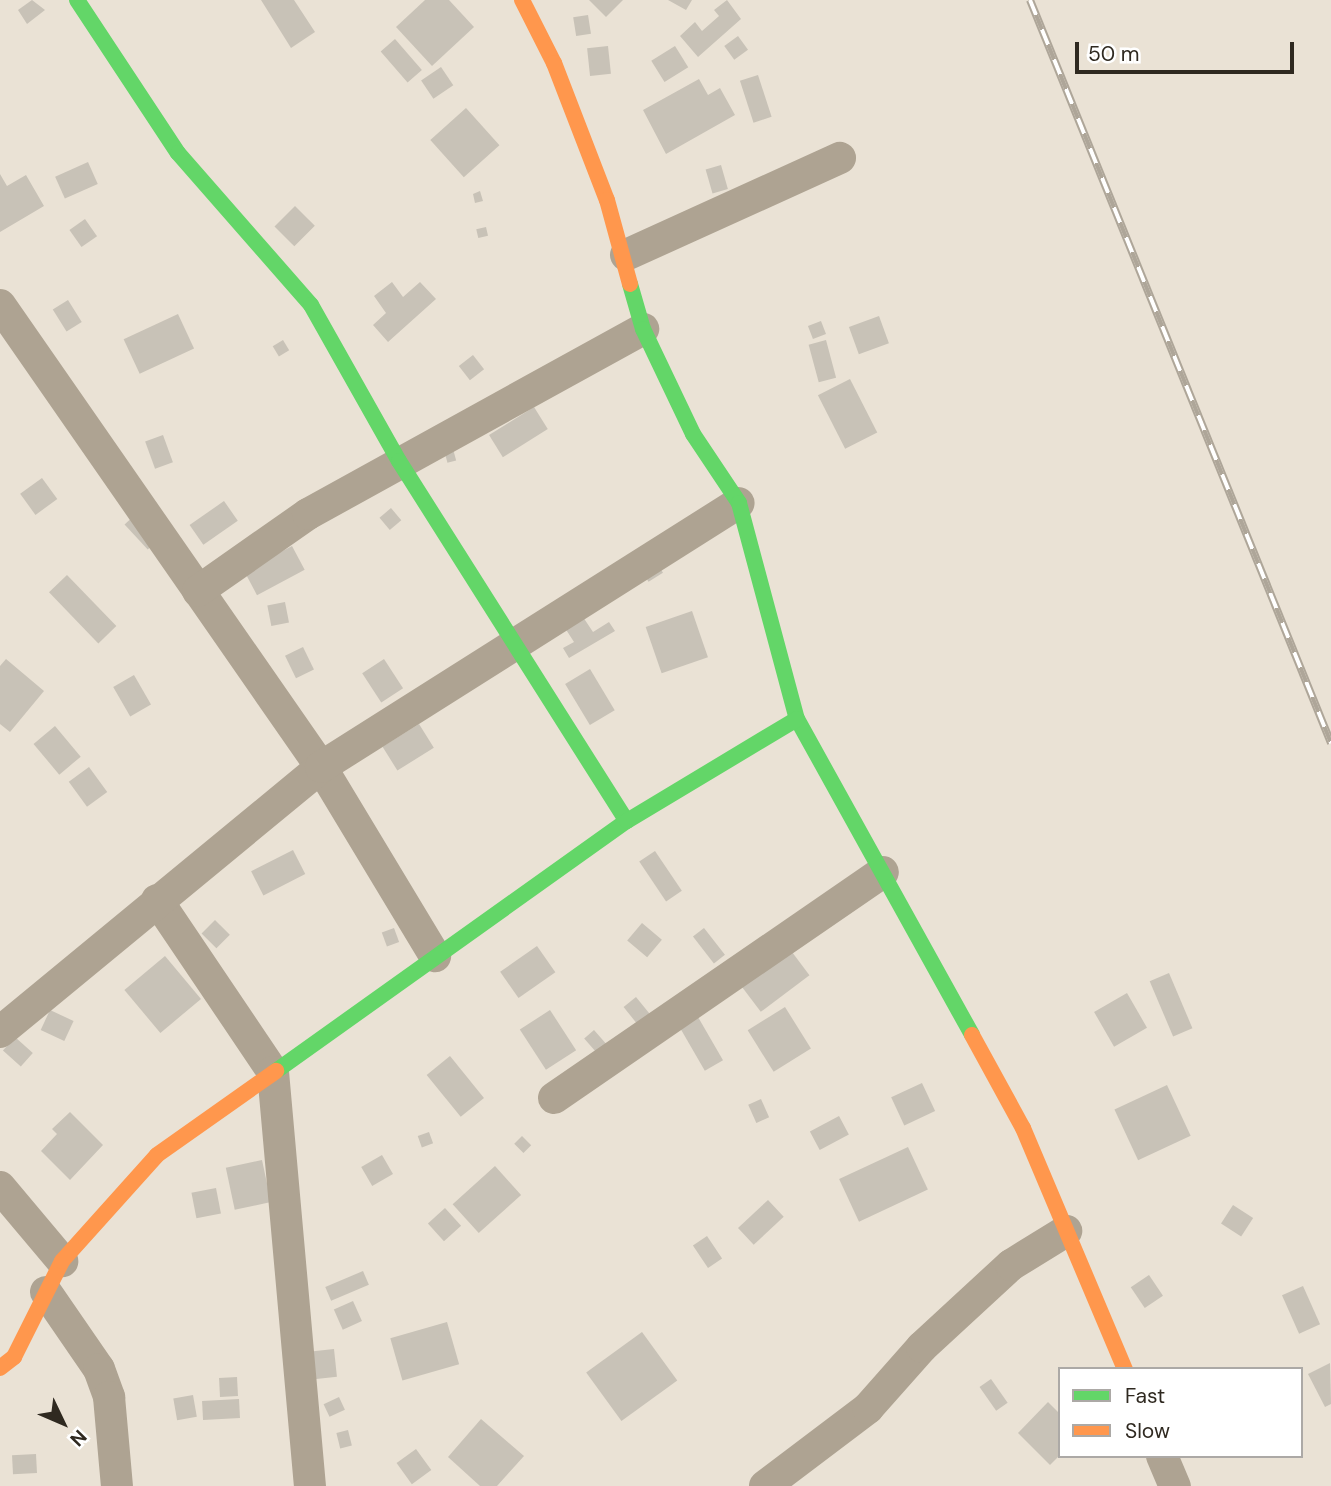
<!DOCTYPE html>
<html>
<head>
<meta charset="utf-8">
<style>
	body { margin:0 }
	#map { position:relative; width:1331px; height:1486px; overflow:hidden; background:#eae2d5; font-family:"DM Sans",sans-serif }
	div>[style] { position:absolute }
	.building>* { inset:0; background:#c8c2b7; transform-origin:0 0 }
	.street>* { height:32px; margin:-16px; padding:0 16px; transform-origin:16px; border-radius:16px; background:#aea392 }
	.fast>* { height:16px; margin:-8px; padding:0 8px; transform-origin:8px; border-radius:8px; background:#63d668 }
	.slow>* { height:16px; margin:-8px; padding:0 8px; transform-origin:8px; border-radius:8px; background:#ff974d }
	.rail>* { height:8px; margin-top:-4px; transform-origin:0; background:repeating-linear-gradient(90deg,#fff 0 16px,#aea699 0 32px); box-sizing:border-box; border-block:2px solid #aea699 }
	span { translate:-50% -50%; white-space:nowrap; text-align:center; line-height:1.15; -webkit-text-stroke:5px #fff; paint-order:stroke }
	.legend { position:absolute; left:1058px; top:1367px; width:245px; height:91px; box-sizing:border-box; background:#fff; border:2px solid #aca9a6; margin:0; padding:9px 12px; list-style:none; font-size:21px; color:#2f2920 }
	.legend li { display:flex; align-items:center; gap:14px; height:35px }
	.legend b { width:35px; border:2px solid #aca9a6 }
	.north { position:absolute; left:28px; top:1388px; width:70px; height:70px; -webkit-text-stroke:5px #fff; paint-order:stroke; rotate:134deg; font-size:19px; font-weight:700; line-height:28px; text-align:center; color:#2f2920 }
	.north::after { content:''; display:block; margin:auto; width:24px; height:32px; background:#2f2920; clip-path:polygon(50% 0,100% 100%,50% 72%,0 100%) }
	.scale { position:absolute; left:1075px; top:42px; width:219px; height:32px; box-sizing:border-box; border:4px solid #2f2920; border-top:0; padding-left:9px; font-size:21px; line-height:24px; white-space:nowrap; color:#2f2920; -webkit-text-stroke:5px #fff; paint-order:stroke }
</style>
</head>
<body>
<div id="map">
	<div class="building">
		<div style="clip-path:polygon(32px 0,45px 10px,27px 24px,18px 10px)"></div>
		<div style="clip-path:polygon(261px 0,294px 0,315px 32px,291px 48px)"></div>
		<div style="clip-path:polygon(425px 0,449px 0,474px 27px,432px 66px,396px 27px)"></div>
		<div style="clip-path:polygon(589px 0,623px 0,606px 17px)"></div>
		<div style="clip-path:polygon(668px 0,692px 0,686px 10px)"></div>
		<div style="clip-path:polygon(727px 0,741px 19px,698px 57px,680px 36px,695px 22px,702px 31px,719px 16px,714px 10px)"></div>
		<div style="left:588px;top:15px;width:19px;height:15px;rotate:81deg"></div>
		<div style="left:738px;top:36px;width:17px;height:17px;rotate:54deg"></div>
		<div style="left:395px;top:39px;width:41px;height:19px;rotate:49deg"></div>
		<div style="left:608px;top:46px;width:28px;height:21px;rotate:84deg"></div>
		<div style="left:675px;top:46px;width:25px;height:28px;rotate:58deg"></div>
		<div style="left:441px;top:67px;width:22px;height:24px;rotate:56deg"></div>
		<div style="left:758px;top:75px;width:44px;height:19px;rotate:72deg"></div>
		<div style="clip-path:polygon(699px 79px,708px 95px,720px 88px,735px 115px,666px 154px,643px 110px)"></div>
		<div style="left:466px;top:108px;width:50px;height:48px;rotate:48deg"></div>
		<div style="left:88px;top:162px;width:24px;height:36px;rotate:66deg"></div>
		<div style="left:721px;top:165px;width:25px;height:16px;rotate:74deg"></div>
		<div style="clip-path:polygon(0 174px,7px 186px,26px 175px,44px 206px,0 232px)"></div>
		<div style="clip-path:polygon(480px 191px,483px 201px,475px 203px,473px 194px)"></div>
		<div style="left:295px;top:206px;width:28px;height:29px;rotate:45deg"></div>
		<div style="left:85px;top:219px;width:21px;height:19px;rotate:55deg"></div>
		<div style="left:486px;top:227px;width:9px;height:10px;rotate:77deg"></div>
		<div style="clip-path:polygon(392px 282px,403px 297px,420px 282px,436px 299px,388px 342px,373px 325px,386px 313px,374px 296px)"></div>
		<div style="left:68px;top:300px;width:26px;height:18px;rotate:58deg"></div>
		<div style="left:178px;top:314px;width:38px;height:60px;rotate:65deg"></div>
		<div style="left:879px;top:316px;width:29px;height:32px;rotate:70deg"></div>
		<div style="left:821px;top:321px;width:14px;height:14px;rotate:69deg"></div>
		<div style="left:283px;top:340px;width:12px;height:12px;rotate:59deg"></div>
		<div style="left:826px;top:340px;width:39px;height:18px;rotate:75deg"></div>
		<div style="left:473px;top:355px;width:18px;height:18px;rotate:52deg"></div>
		<div style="left:850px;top:379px;width:60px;height:36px;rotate:63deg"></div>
		<div style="left:534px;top:407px;width:26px;height:53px;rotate:58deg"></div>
		<div style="left:163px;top:435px;width:29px;height:19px;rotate:70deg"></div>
		<div style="left:452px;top:445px;width:16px;height:9px;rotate:75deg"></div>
		<div style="left:42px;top:478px;width:26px;height:27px;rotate:54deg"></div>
		<div style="left:224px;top:501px;width:24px;height:42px;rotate:55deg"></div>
		<div style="left:391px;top:508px;width:16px;height:15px;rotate:50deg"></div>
		<div style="left:137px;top:513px;width:34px;height:17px;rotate:47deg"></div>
		<div style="left:292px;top:546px;width:27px;height:54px;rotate:62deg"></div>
		<div style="left:655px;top:560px;width:15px;height:17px;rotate:58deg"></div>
		<div style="left:67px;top:575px;width:71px;height:25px;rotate:46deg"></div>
		<div style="left:285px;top:602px;width:21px;height:18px;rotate:79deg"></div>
		<div style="left:692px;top:611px;width:49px;height:49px;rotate:71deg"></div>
		<div style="clip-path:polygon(583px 617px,593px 632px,609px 622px,615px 631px,569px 658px,563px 648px,574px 642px,565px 628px)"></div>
		<div style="left:303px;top:647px;width:25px;height:20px;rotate:64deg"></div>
		<div style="clip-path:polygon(6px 659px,44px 691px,10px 732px,0 724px,0 666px)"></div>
		<div style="left:384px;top:659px;width:35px;height:26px;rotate:57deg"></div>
		<div style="left:590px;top:669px;width:48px;height:29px;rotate:59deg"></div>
		<div style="left:134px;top:675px;width:34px;height:24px;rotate:60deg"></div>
		<div style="left:419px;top:724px;width:28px;height:43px;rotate:58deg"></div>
		<div style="left:55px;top:726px;width:40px;height:28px;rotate:50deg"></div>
		<div style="left:89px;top:767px;width:31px;height:25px;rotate:54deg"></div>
		<div style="left:293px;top:850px;width:27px;height:47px;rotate:63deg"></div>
		<div style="left:655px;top:851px;width:48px;height:19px;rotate:56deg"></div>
		<div style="left:215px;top:920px;width:21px;height:19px;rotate:45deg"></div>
		<div style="left:642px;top:923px;width:26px;height:23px;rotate:40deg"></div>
		<div style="left:394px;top:928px;width:15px;height:13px;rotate:70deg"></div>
		<div style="left:704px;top:928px;width:34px;height:14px;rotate:52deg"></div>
		<div style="left:786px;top:944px;width:39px;height:61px;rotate:53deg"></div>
		<div style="left:537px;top:946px;width:32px;height:45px;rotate:55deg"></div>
		<div style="left:165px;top:956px;width:56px;height:53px;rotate:50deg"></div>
		<div style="left:1169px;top:973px;width:60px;height:21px;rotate:67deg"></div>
		<div style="left:1127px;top:993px;width:40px;height:38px;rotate:60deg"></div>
		<div style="left:636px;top:997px;width:22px;height:16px;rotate:51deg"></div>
		<div style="left:785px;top:1007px;width:49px;height:44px;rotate:58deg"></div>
		<div style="left:50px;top:1010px;width:26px;height:22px;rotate:25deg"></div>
		<div style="left:550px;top:1010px;width:48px;height:36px;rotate:57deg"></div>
		<div style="left:698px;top:1017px;width:50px;height:21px;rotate:60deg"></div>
		<div style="left:594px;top:1030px;width:20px;height:13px;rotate:49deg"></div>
		<div style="left:15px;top:1037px;width:24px;height:18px;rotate:42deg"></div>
		<div style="left:450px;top:1056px;width:54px;height:30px;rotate:51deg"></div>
		<div style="left:922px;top:1083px;width:31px;height:34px;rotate:65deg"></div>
		<div style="left:1167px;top:1085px;width:56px;height:58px;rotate:65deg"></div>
		<div style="left:761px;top:1099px;width:20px;height:14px;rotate:66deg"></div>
		<div style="clip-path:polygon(70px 1112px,103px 1145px,70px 1180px,41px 1151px,57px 1134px,52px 1129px)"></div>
		<div style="left:839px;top:1116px;width:21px;height:33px;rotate:62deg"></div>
		<div style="left:429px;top:1132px;width:12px;height:12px;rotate:70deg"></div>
		<div style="left:522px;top:1136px;width:13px;height:11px;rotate:45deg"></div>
		<div style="left:908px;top:1147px;width:47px;height:76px;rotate:65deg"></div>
		<div style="left:382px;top:1155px;width:22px;height:24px;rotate:60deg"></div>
		<div style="left:262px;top:1160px;width:43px;height:37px;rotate:78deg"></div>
		<div style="left:495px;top:1166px;width:39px;height:57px;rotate:48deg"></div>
		<div style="left:216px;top:1188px;width:26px;height:25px;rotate:79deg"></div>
		<div style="left:768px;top:1200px;width:23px;height:41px;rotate:47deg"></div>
		<div style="left:1233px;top:1205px;width:24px;height:22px;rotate:33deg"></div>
		<div style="left:445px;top:1208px;width:24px;height:23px;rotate:48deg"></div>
		<div style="left:707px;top:1236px;width:27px;height:17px;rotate:56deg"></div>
		<div style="left:363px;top:1271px;width:15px;height:41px;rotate:67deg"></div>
		<div style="left:1149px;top:1275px;width:25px;height:22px;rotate:56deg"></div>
		<div style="left:1303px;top:1286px;width:42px;height:23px;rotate:66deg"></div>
		<div style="left:353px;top:1301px;width:22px;height:21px;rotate:66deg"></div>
		<div style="left:447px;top:1322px;width:44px;height:59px;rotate:74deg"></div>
		<div style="left:642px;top:1332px;width:60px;height:69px;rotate:54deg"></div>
		<div style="left:334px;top:1349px;width:28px;height:23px;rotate:84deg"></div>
		<div style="clip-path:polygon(1330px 1363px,1331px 1404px,1325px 1407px,1308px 1374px)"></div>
		<div style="left:237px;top:1377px;width:19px;height:18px;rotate:87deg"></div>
		<div style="left:991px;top:1379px;width:29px;height:14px;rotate:55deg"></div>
		<div style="left:193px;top:1395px;width:22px;height:20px;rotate:80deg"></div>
		<div style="left:339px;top:1397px;width:14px;height:17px;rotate:65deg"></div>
		<div style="left:239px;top:1399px;width:19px;height:37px;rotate:87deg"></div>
		<div style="clip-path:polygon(1048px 1402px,1060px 1414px,1060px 1455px,1050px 1465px,1018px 1433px)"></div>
		<div style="clip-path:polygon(481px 1419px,524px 1456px,497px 1486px,480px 1486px,448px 1457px)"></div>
		<div style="left:348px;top:1430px;width:16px;height:12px;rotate:76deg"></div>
		<div style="left:416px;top:1449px;width:26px;height:24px;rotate:54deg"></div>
		<div style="left:36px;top:1454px;width:19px;height:24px;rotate:87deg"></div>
	</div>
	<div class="street">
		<div style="left:626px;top:255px;width:235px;rotate:-24.4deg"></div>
		<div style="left:0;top:305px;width:563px;rotate:55.21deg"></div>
		<div style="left:321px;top:767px;width:221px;rotate:58.9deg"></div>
		<div style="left:198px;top:591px;width:134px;rotate:-35deg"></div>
		<div style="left:308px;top:514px;width:383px;rotate:-28.9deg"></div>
		<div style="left:157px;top:900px;width:207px;rotate:56deg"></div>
		<div style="left:273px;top:1072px;width:416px;rotate:84.9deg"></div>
		<div style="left:0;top:1032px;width:416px;rotate:-39.5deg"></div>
		<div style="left:321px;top:767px;width:494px;rotate:-32.3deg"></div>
		<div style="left:554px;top:1098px;width:399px;rotate:-34.5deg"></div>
		<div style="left:0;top:1187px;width:97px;rotate:50deg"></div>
		<div style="left:46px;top:1292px;width:93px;rotate:55.5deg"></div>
		<div style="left:99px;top:1369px;width:30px;rotate:70deg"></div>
		<div style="left:109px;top:1397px;width:89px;rotate:84.9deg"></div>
		<div style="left:1162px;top:1456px;width:33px;rotate:67deg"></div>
		<div style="left:765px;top:1486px;width:129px;rotate:-37.1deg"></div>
		<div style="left:868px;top:1408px;width:81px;rotate:-48.5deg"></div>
		<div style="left:922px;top:1347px;width:121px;rotate:-42.7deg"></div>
		<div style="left:1011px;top:1265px;width:65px;rotate:-31.7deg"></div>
	</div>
	<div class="fast">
		<div style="left:77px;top:0;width:183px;rotate:56.6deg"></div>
		<div style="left:178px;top:153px;width:202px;rotate:48.8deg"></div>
		<div style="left:311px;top:305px;width:179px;rotate:60.6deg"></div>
		<div style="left:399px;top:461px;width:426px;rotate:57.7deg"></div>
		<div style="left:630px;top:284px;width:47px;rotate:73.9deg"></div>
		<div style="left:643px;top:329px;width:116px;rotate:64.5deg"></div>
		<div style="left:693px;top:434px;width:83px;rotate:56.3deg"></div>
		<div style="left:739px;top:503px;width:224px;rotate:75deg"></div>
		<div style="left:797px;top:719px;width:361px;rotate:61deg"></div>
		<div style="left:276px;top:1071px;width:431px;rotate:-35.5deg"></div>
		<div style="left:627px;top:821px;width:198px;rotate:-31deg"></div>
	</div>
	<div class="slow">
		<div style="left:522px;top:0;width:71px;rotate:63.1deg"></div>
		<div style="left:554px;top:63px;width:147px;rotate:68.9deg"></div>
		<div style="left:607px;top:200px;width:87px;rotate:74.7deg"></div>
		<div style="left:972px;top:1035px;width:106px;rotate:61.3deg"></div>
		<div style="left:1023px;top:1128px;width:262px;rotate:67.1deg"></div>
		<div style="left:0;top:1368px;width:18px;rotate:-38deg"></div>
		<div style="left:14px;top:1357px;width:107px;rotate:-63.4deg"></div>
		<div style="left:62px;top:1261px;width:142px;rotate:-48.1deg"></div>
		<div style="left:157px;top:1155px;width:146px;rotate:-35.2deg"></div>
	</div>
	<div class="rail">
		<div style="left:1030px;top:0;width:802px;rotate:67.95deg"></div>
	</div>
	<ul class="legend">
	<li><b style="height:9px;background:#63d668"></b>Fast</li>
	<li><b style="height:9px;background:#ff974d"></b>Slow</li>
	</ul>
	<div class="north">N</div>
	<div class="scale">50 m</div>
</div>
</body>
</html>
